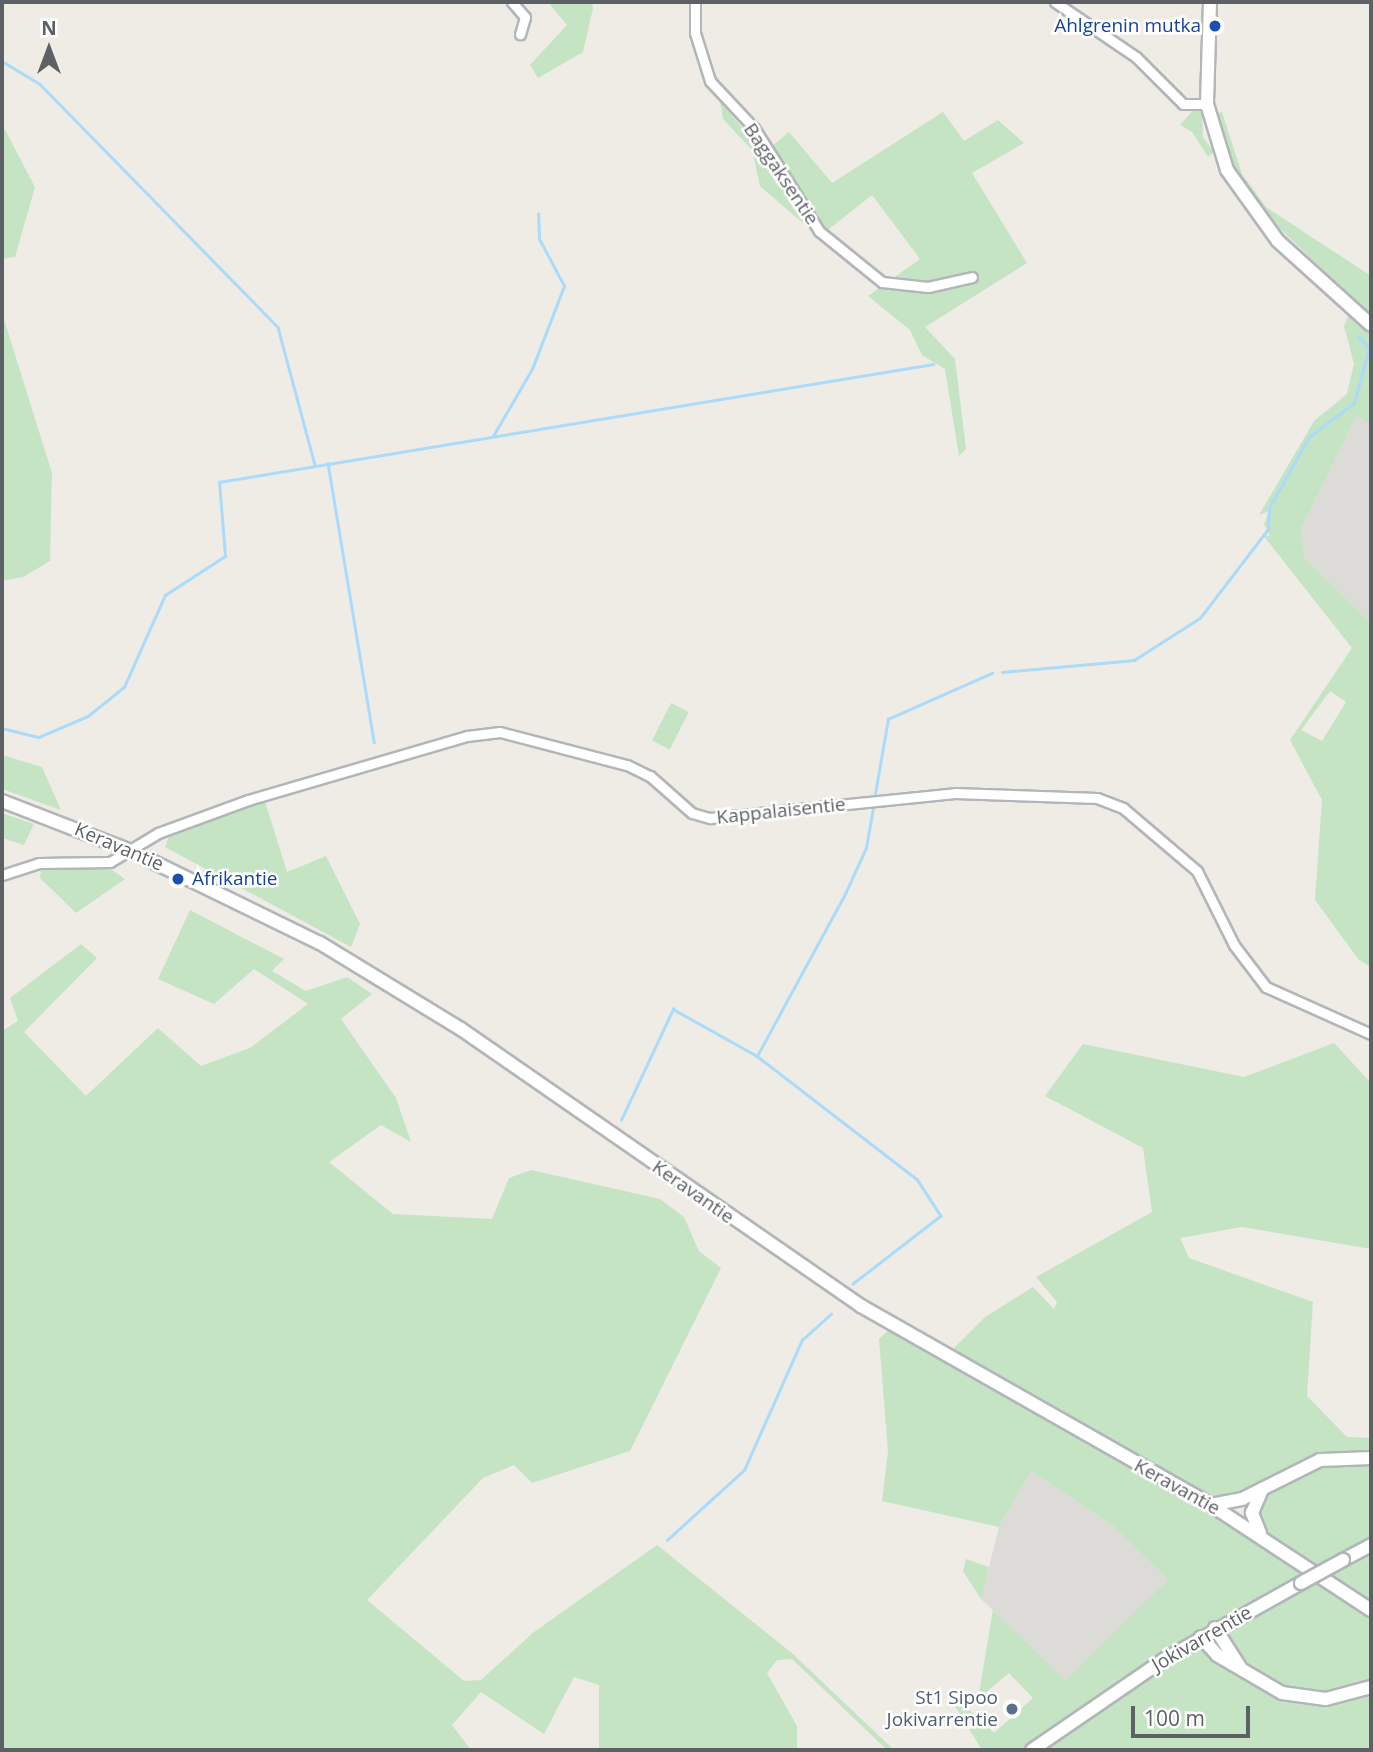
<!DOCTYPE html>
<html>
<head>
<meta charset="utf-8">
<style>
	body { margin:0 }
	#map { position:relative; width:1373px; height:1752px; overflow:hidden; background:#eeece5; font-family:"Open Sans",sans-serif }
	div>[style] { position:absolute }
	.industrial>* { inset:0; background:#dddbd7 }
	.green>* { inset:0; background:#c5e4c3; transform-origin:0 0 }
	.stream>* { height:2.5px; margin:-1.25px; padding:0 1.25px; transform-origin:1.25px; border-radius:1.25px; background:#aadbfa }
	.roads { filter:drop-shadow(2px 0 #b2b6b9) drop-shadow(-2px 0 #b2b6b9) drop-shadow(0 2px #b2b6b9) drop-shadow(0 -2px #b2b6b9) }
	.street>* { height:9px; margin:-4.5px; padding:0 4.5px; transform-origin:4.5px; border-radius:4.5px; background:#fff }
	.secondary>* { height:12px; margin:-6px; padding:0 6px; transform-origin:6px; border-radius:6px; background:#fff }
	.bridges { filter:drop-shadow(2px 0 #b1b5b9) drop-shadow(-2px 0 #b1b5b9) drop-shadow(0 2px #b1b5b9) drop-shadow(0 -2px #b1b5b9) }
	.secondary-bridge>* { height:12px; margin:-6px; padding:0 6px; transform-origin:6px; border-radius:6px; background:#fff }
	.dots>* { width:19px; height:19px; translate:-50% -50%; box-sizing:border-box; border:4px solid #fff; border-radius:50% }
	span { translate:-50% -50%; white-space:nowrap; text-align:center; line-height:1.15; -webkit-text-stroke:5px #fff; paint-order:stroke }
	.transit-label { font-size:19px; color:#164399 }
	.right { translate:-100% -50%; text-align:right }
	.left { translate:0 -50%; text-align:left }
	.street-label { font-size:19px; color:#5d6165 }
	.service-label { font-size:19px; color:#4e5e75 }
	.frame { position:absolute; inset:0; border:4px solid #5d6165; pointer-events:none }
	.north { position:absolute; left:14px; top:14px; width:70px; height:70px; -webkit-text-stroke:5px #fff; paint-order:stroke; rotate:0deg; font-size:19px; font-weight:700; line-height:28px; text-align:center; color:#5d6165 }
	.north::after { content:''; display:block; margin:auto; width:24px; height:32px; background:#5d6165; clip-path:polygon(50% 0,100% 100%,50% 72%,0 100%) }
	.scale { position:absolute; left:1131px; top:1706px; width:119px; height:32px; box-sizing:border-box; border:4px solid #5d6165; border-top:0; padding-left:9px; font-size:21px; line-height:24px; white-space:nowrap; color:#5d6165; -webkit-text-stroke:5px #fff; paint-order:stroke }
</style>
</head>
<body>
<div id="map">
	<div class="industrial">
		<div style="clip-path:polygon(1356px 415px,1371px 423px,1371px 623px,1305px 558px,1301px 529px)"></div>
		<div style="clip-path:polygon(1031px 1471px,1113px 1526px,1169px 1581px,1066px 1680px,981px 1599px,999px 1527px)"></div>
	</div>
	<div class="green">
		<div style="clip-path:polygon(548px 2px,592px 2px,593px 8px,583px 52px,538px 78px,530px 65px,567px 25px)"></div>
		<div style="clip-path:polygon(720px 102px,764px 153px,789px 132px,832px 183px,943px 112px,964px 141px,998px 120px,1024px 143px,972px 173px,1027px 263px,925px 327px,955px 359px,966px 449px,959px 456px,945px 369px,922px 355px,910px 330px,868px 296px,920px 259px,872px 195px,819px 237px,760px 186px,752px 150px,723px 119px)"></div>
		<div style="clip-path:polygon(1193px 110px,1202px 112px,1203px 137px,1214px 152px,1208px 157px,1192px 132px,1180px 125px)"></div>
		<div style="clip-path:polygon(1222px 112px,1242px 174px,1266px 207px,1371px 276px,1371px 317px,1257px 206px,1224px 146px,1215px 114px)"></div>
		<div style="clip-path:polygon(2px 124px,35px 187px,15px 257px,2px 259px)"></div>
		<div style="clip-path:polygon(evenodd,1350px 311px,1371px 334px,1371px 423px,1356px 416px,1301px 529px,1305px 558px,1371px 623px,1371px 967px,1359px 960px,1315px 900px,1322px 800px,1290px 740px,1352px 648px,1263px 535px,1270px 536px,1264px 524px,1269px 511px,1259px 515px,1314px 421px,1347px 394px,1354px 364px,1344px 326px,1350px 311px,1330px 691px,1346px 702px,1322px 741px,1301px 730px,1330px 691px)"></div>
		<div style="clip-path:polygon(2px 313px,52px 473px,50px 561px,23px 577px,2px 581px)"></div>
		<div style="left:671px;top:703px;width:20px;height:42px;rotate:27deg"></div>
		<div style="clip-path:polygon(2px 755px,42px 767px,61px 810px,2px 789px)"></div>
		<div style="clip-path:polygon(264px 798px,287px 872px,326px 856px,360px 924px,351px 947px,165px 847px,170px 834px)"></div>
		<div style="clip-path:polygon(2px 813px,34px 824px,24px 845px,2px 838px)"></div>
		<div style="clip-path:polygon(41px 867px,108px 867px,125px 879px,76px 913px,40px 878px)"></div>
		<div style="clip-path:polygon(190px 910px,284px 959px,272px 971px,306px 991px,347px 977px,372px 994px,341px 1019px,396px 1098px,411px 1142px,381px 1125px,329px 1162px,393px 1214px,492px 1219px,509px 1178px,531px 1170px,660px 1199px,684px 1217px,699px 1251px,721px 1268px,630px 1451px,532px 1483px,514px 1465px,483px 1478px,367px 1600px,464px 1681px,481px 1680px,534px 1632px,657px 1545px,793px 1654px,894px 1750px,887px 1750px,792px 1659px,777px 1660px,767px 1673px,797px 1726px,797px 1750px,599px 1750px,599px 1685px,574px 1677px,544px 1734px,481px 1692px,452px 1725px,471px 1750px,2px 1750px,2px 1031px,18px 1021px,10px 998px,81px 944px,97px 958px,24px 1032px,86px 1096px,158px 1028px,201px 1066px,250px 1048px,308px 1004px,254px 969px,214px 1004px,158px 979px)"></div>
		<div style="clip-path:polygon(evenodd,1334px 1043px,1371px 1083px,1371px 1249px,1242px 1227px,1180px 1238px,1189px 1258px,1313px 1302px,1307px 1396px,1347px 1437px,1371px 1438px,1371px 1750px,982px 1750px,953px 1703px,958px 1699px,994px 1733px,1033px 1698px,1009px 1673px,978px 1699px,993px 1610px,1066px 1680px,1168px 1580px,1113px 1526px,1031px 1471px,999px 1527px,882px 1501px,888px 1452px,879px 1339px,893px 1326px,945px 1357px,985px 1317px,1033px 1287px,1054px 1309px,1057px 1302px,1036px 1277px,1152px 1212px,1143px 1148px,1045px 1096px,1083px 1044px,1244px 1077px,1334px 1043px,1258px 1495px,1254px 1524px,1262px 1535px,1213px 1505px,1258px 1495px,1334px 1043px,1215px 1629px,1234px 1665px,1201px 1637px,1215px 1629px)"></div>
		<div style="clip-path:polygon(966px 1559px,989px 1567px,981px 1599px,963px 1571px)"></div>
	</div>
	<div class="stream">
		<div style="left:2px;top:61px;width:44px;rotate:31.2deg"></div>
		<div style="left:40px;top:84px;width:340px;rotate:45.6deg"></div>
		<div style="left:278px;top:327px;width:143px;rotate:75deg"></div>
		<div style="left:493px;top:436px;width:78px;rotate:-59.8deg"></div>
		<div style="left:532px;top:369px;width:89px;rotate:-68.9deg"></div>
		<div style="left:564px;top:286px;width:53px;rotate:-118deg"></div>
		<div style="left:539px;top:239px;width:25px;rotate:-92deg"></div>
		<div style="left:328px;top:463px;width:283px;rotate:80.6deg"></div>
		<div style="left:1002px;top:672px;width:133px;rotate:-5.2deg"></div>
		<div style="left:1134px;top:660px;width:78px;rotate:-32.5deg"></div>
		<div style="left:1200px;top:618px;width:112px;rotate:-52.6deg"></div>
		<div style="left:1268px;top:529px;width:21px;rotate:-87deg"></div>
		<div style="left:1269px;top:508px;width:81px;rotate:-60.6deg"></div>
		<div style="left:1309px;top:437px;width:56px;rotate:-37.1deg"></div>
		<div style="left:1354px;top:403px;width:57px;rotate:-74.7deg"></div>
		<div style="left:1369px;top:348px;width:16px;rotate:-133deg"></div>
		<div style="left:2px;top:728px;width:38px;rotate:14deg"></div>
		<div style="left:39px;top:737px;width:53px;rotate:-23.2deg"></div>
		<div style="left:88px;top:716px;width:46px;rotate:-38.9deg"></div>
		<div style="left:124px;top:687px;width:101px;rotate:-66deg"></div>
		<div style="left:165px;top:595px;width:72px;rotate:-33deg"></div>
		<div style="left:225px;top:556px;width:74px;rotate:-94.6deg"></div>
		<div style="left:219px;top:482px;width:724px;rotate:-9.38deg"></div>
		<div style="left:875px;top:794px;width:76px;rotate:-80.2deg"></div>
		<div style="left:888px;top:719px;width:114px;rotate:-23.9deg"></div>
		<div style="left:757px;top:1056px;width:182px;rotate:-61.5deg"></div>
		<div style="left:844px;top:896px;width:53px;rotate:-65.4deg"></div>
		<div style="left:866px;top:848px;width:41px;rotate:-80.1deg"></div>
		<div style="left:621px;top:1120px;width:123px;rotate:-64.9deg"></div>
		<div style="left:673px;top:1009px;width:96px;rotate:29.2deg"></div>
		<div style="left:757px;top:1056px;width:202px;rotate:37.6deg"></div>
		<div style="left:917px;top:1179px;width:44px;rotate:57deg"></div>
		<div style="left:941px;top:1216px;width:111px;rotate:142.3deg"></div>
		<div style="left:667px;top:1540px;width:104px;rotate:-42.3deg"></div>
		<div style="left:744px;top:1470px;width:142px;rotate:-66deg"></div>
		<div style="left:802px;top:1340px;width:39px;rotate:-42deg"></div>
	</div>
	<div class="roads">
		<div class="street">
			<div style="left:512px;top:2px;width:20px;rotate:49deg"></div>
			<div style="left:525px;top:17px;width:18px;rotate:106deg"></div>
			<div style="left:695px;top:2px;width:31px;rotate:90deg"></div>
			<div style="left:695px;top:33px;width:50px;rotate:72.6deg"></div>
			<div style="left:710px;top:81px;width:64px;rotate:46.9deg"></div>
			<div style="left:754px;top:128px;width:122px;rotate:57.7deg"></div>
			<div style="left:819px;top:231px;width:81px;rotate:39deg"></div>
			<div style="left:882px;top:282px;width:46px;rotate:6.2deg"></div>
			<div style="left:928px;top:287px;width:45px;rotate:-12.8deg"></div>
			<div style="left:1055px;top:2px;width:98px;rotate:34.2deg"></div>
			<div style="left:1136px;top:57px;width:66px;rotate:45deg"></div>
			<div style="left:1183px;top:104px;width:24px"></div>
			<div style="left:2px;top:875px;width:39px;rotate:-18deg"></div>
			<div style="left:39px;top:863px;width:71px;rotate:-0.8deg"></div>
			<div style="left:110px;top:862px;width:56px;rotate:-31.1deg"></div>
			<div style="left:158px;top:833px;width:96px;rotate:-20.1deg"></div>
			<div style="left:248px;top:800px;width:228px;rotate:-16.3deg"></div>
			<div style="left:467px;top:736px;width:33px;rotate:-7deg"></div>
			<div style="left:500px;top:732px;width:131px;rotate:14.6deg"></div>
			<div style="left:627px;top:765px;width:25px;rotate:26deg"></div>
			<div style="left:650px;top:776px;width:56px;rotate:41.4deg"></div>
			<div style="left:692px;top:813px;width:19px;rotate:16deg"></div>
			<div style="left:710px;top:818px;width:246px;rotate:-5.8deg"></div>
			<div style="left:955px;top:793px;width:142px;rotate:2deg"></div>
			<div style="left:1097px;top:798px;width:28px;rotate:21deg"></div>
			<div style="left:1123px;top:808px;width:97px;rotate:40.4deg"></div>
			<div style="left:1197px;top:871px;width:83px;rotate:63.4deg"></div>
			<div style="left:1234px;top:945px;width:53px;rotate:52.7deg"></div>
			<div style="left:1266px;top:987px;width:115px;rotate:24.1deg"></div>
		</div>
		<div class="secondary">
			<div style="left:1210px;top:2px;width:102px;rotate:91.7deg"></div>
			<div style="left:1207px;top:104px;width:69px;rotate:73.1deg"></div>
			<div style="left:1227px;top:170px;width:87px;rotate:54.3deg"></div>
			<div style="left:1278px;top:241px;width:125px;rotate:42.1deg"></div>
			<div style="left:2px;top:801px;width:138px;rotate:21.2deg"></div>
			<div style="left:131px;top:851px;width:210px;rotate:26deg"></div>
			<div style="left:320px;top:943px;width:165px;rotate:31.4deg"></div>
			<div style="left:461px;top:1029px;width:487px;rotate:34.7deg"></div>
			<div style="left:861px;top:1306px;width:403px;rotate:29.6deg"></div>
			<div style="left:1211px;top:1505px;width:191px;rotate:33.3deg"></div>
			<div style="left:1211px;top:1505px;width:32px;rotate:-11deg"></div>
			<div style="left:1242px;top:1499px;width:87px;rotate:-26.6deg"></div>
			<div style="left:1320px;top:1460px;width:51px;rotate:-2.2deg"></div>
			<div style="left:1260px;top:1533px;width:22px;rotate:-112deg"></div>
			<div style="left:1252px;top:1513px;width:26px;rotate:-67deg"></div>
			<div style="left:1343px;top:1560px;width:32px;rotate:-28deg"></div>
			<div style="left:1215px;top:1628px;width:46px;rotate:57.3deg"></div>
			<div style="left:1201px;top:1637px;width:24px;rotate:48deg"></div>
			<div style="left:1217px;top:1655px;width:75px;rotate:30.3deg"></div>
			<div style="left:1282px;top:1693px;width:44px;rotate:7.8deg"></div>
			<div style="left:1326px;top:1699px;width:47px;rotate:-14.9deg"></div>
			<div style="left:1032px;top:1750px;width:161px;rotate:-34.4deg"></div>
			<div style="left:1165px;top:1659px;width:156px;rotate:-29.2deg"></div>
		</div>
	</div>
	<div class="bridges">
		<div class="secondary-bridge">
			<div style="left:1301px;top:1583px;width:48px;rotate:-28.7deg"></div>
		</div>
	</div>
	<div class="dots">
		<div style="left:1215px;top:26px;background:#1a4fb4"></div>
		<div style="left:178px;top:879px;background:#1a4fb4"></div>
		<div style="left:1012px;top:1709px;background:#5c6f8a"></div>
	</div>
	<div class="transit-label">
		<span class="right" style="left:1201px;top:26px">Ahlgrenin mutka</span>
		<span class="left" style="left:192px;top:879px">Afrikantie</span>
	</div>
	<div class="street-label">
		<span style="left:781px;top:174px;rotate:56deg">Baggaksentie</span>
		<span style="left:781px;top:811px;rotate:-6deg">Kappalaisentie</span>
		<span style="left:119px;top:847px;rotate:23deg">Keravantie</span>
		<span style="left:693px;top:1192px;rotate:35deg">Keravantie</span>
		<span style="left:1177px;top:1487px;rotate:29deg">Keravantie</span>
		<span style="left:1202px;top:1639px;rotate:-30deg">Jokivarrentie</span>
	</div>
	<div class="service-label">
		<span class="right" style="left:998px;top:1709px">St1 Sipoo<br>Jokivarrentie</span>
	</div>
	<div class="frame"></div>
	<div class="north">N</div>
	<div class="scale">100 m</div>
</div>
</body>
</html>
